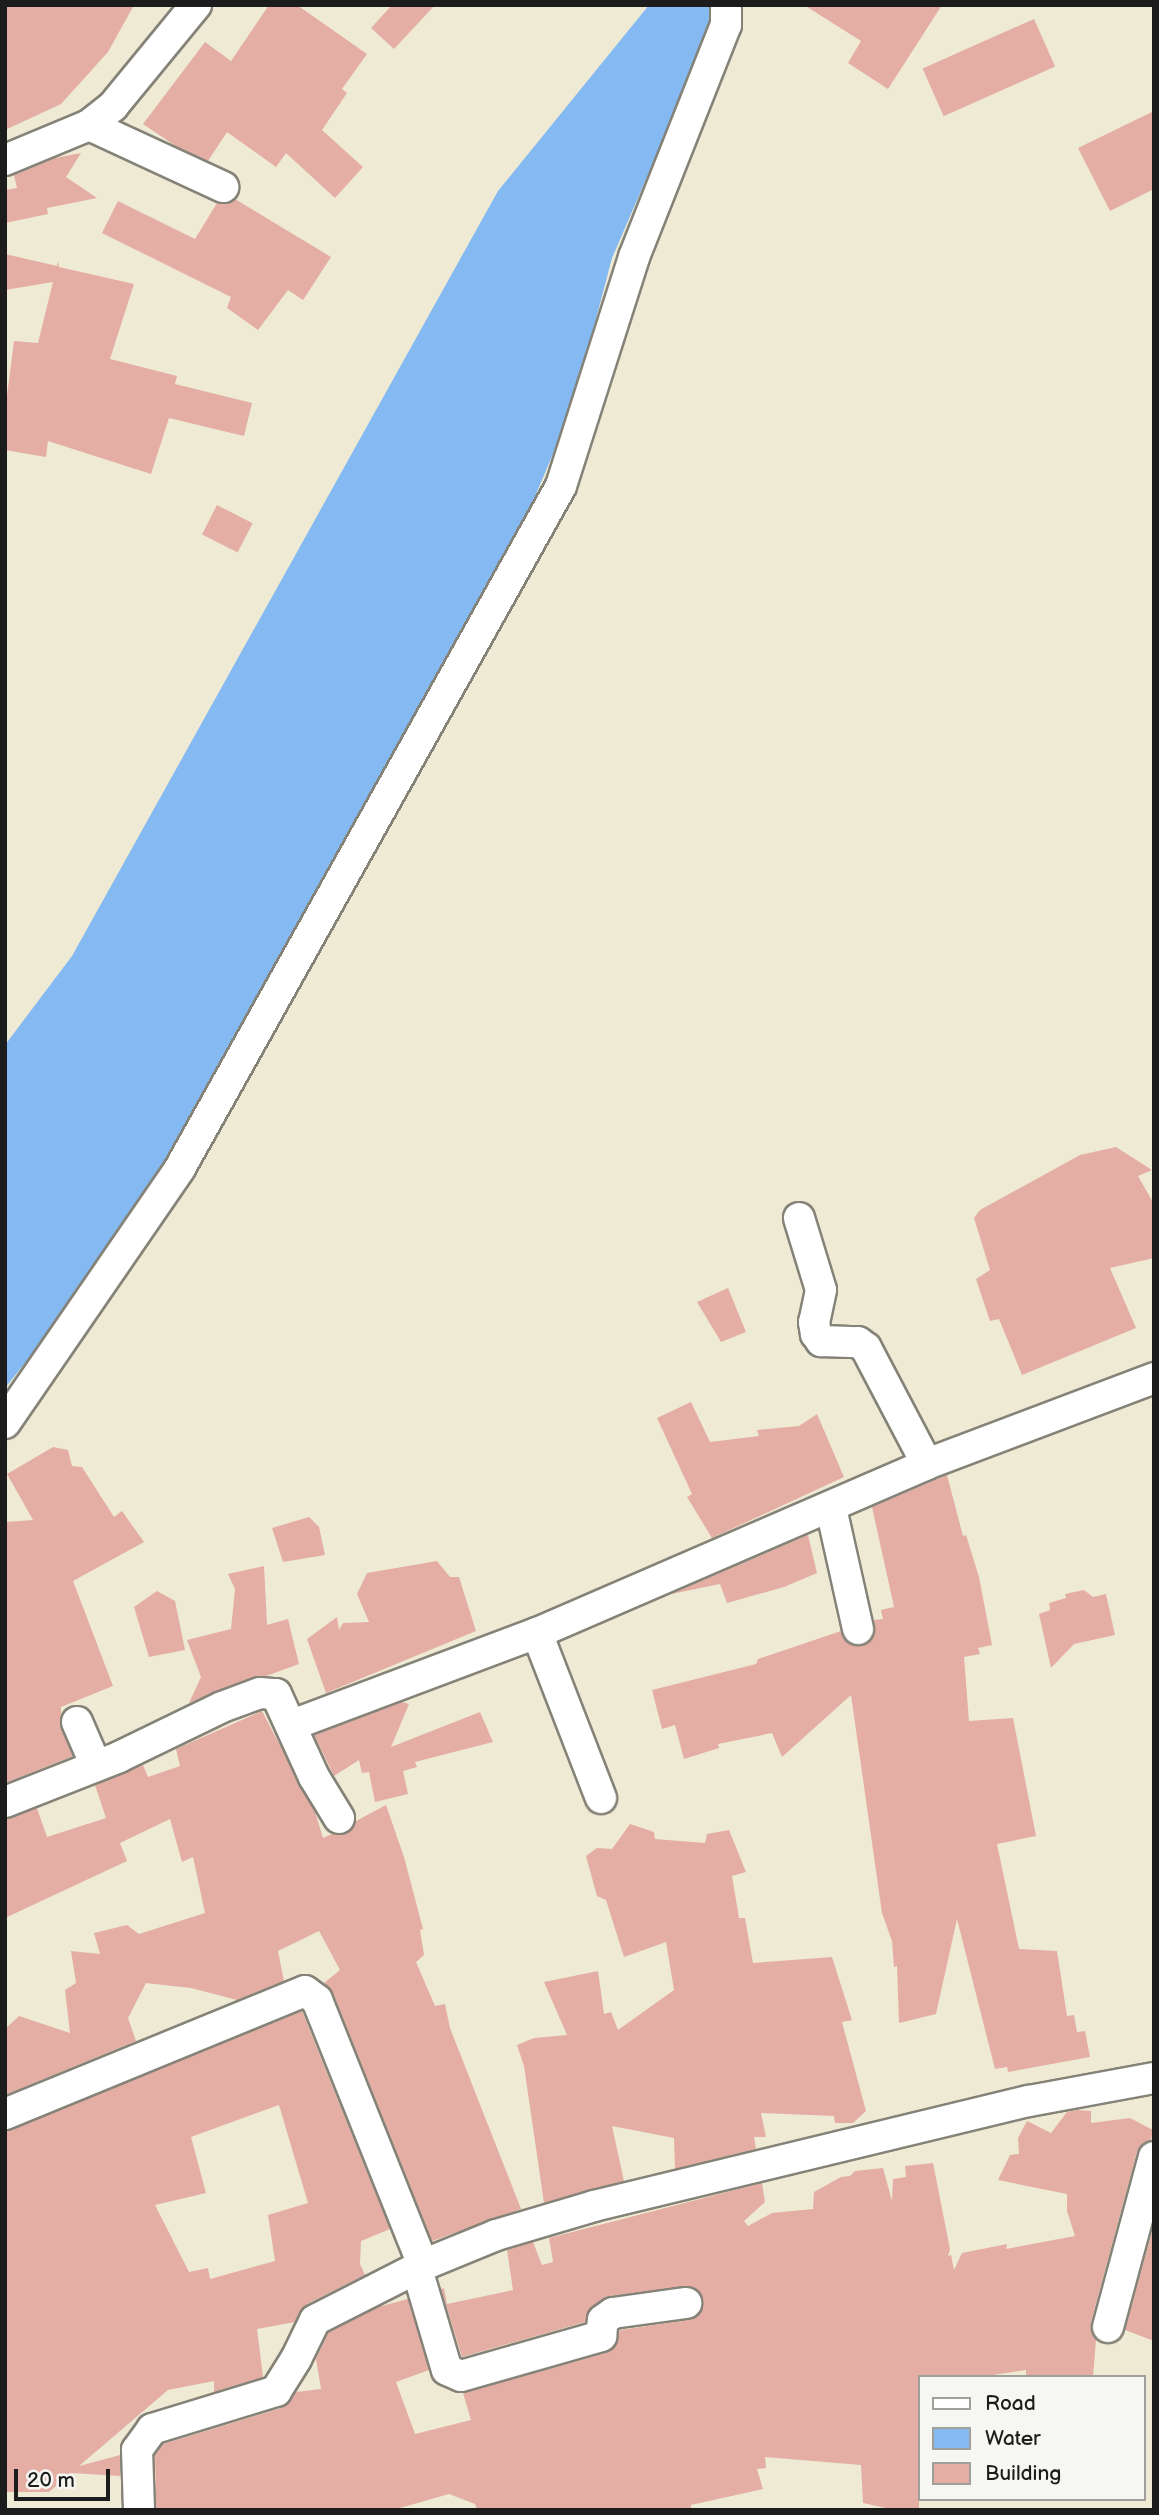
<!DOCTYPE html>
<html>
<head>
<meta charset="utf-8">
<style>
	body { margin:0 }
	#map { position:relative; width:1159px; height:2515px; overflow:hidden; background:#eeead4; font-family:"Balsamiq Sans",sans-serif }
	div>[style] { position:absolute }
	.water>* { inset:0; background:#84b9f2 }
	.building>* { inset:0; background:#e5aea5; transform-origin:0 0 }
	.roads { filter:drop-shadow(2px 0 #858378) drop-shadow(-2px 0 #858378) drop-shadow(0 2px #858378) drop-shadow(0 -2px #858378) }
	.minor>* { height:30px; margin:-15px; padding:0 15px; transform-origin:15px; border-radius:15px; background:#fff }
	span { translate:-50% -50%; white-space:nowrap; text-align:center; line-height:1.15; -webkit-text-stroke:7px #f6f6f2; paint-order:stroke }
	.frame { position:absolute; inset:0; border:7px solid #1c1c1c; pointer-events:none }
	.legend { position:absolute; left:918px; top:2375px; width:228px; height:126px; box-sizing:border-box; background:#f6f6f2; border:2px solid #9f9f9c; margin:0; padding:9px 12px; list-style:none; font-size:21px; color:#1c1c1c }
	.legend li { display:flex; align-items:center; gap:14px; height:35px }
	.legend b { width:35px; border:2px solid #9f9f9c }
	.scale { position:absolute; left:14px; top:2469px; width:96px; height:32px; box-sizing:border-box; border:4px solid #1c1c1c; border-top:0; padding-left:9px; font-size:21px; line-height:24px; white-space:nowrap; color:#1c1c1c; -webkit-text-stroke:5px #f6f6f2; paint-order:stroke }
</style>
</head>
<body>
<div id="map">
	<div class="water">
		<div style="clip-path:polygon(649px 5px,708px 5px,716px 17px,612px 258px,573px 406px,521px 530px,122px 1241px,5px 1388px,5px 1045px,72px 956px,498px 191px)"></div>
	</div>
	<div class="building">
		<div style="clip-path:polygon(5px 5px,134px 5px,108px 52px,61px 104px,5px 130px)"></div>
		<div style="clip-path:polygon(269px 5px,297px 5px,367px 54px,342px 89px,347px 93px,322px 130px,363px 167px,335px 198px,286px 153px,276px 167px,227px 132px,208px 161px,177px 147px,143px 124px,205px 42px,231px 61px)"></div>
		<div style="clip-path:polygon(392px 5px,435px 5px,394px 49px,371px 28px)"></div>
		<div style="clip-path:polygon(804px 5px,942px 5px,888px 89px,848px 63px,861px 41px)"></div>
		<div style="left:1034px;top:19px;width:52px;height:122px;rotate:66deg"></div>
		<div style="clip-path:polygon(1154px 111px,1154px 189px,1110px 211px,1078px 148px)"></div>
		<div style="clip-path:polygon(81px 153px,66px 177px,97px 198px,47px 208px,48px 214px,5px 223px,5px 190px,17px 188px,14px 175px,55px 158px)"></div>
		<div style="clip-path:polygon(235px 199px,331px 257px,303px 300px,288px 290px,258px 330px,227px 308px,231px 297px,102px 233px,118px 201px,195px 239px,217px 203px,225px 204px)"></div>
		<div style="clip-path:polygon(5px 254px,57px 266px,58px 261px,59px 267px,134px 284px,110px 359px,177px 376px,175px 384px,252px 403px,244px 436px,169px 418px,151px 474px,48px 441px,46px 457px,5px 450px,5px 411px,14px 341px,38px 343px,53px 282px,5px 290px)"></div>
		<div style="left:217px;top:505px;width:40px;height:33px;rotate:27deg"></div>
		<div style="clip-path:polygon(1116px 1147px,1152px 1170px,1138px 1176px,1154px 1204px,1154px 1258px,1110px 1268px,1136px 1328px,1022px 1375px,999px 1319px,990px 1321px,976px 1279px,990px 1270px,974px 1218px,980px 1210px,1080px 1155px)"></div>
		<div style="clip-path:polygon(728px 1288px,746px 1332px,721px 1342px,697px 1302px)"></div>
		<div style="clip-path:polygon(691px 1402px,710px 1442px,759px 1436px,757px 1430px,799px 1426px,817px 1414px,844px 1477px,712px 1538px,687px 1497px,692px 1494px,657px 1418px)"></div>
		<div style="clip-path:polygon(53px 1447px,68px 1450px,72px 1466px,82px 1467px,114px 1517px,122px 1511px,144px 1542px,73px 1581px,113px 1686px,61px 1707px,61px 1728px,73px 1756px,5px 1783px,5px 1522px,33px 1520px,7px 1474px)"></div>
		<div style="clip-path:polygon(947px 1475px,963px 1536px,966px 1535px,979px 1577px,992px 1645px,978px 1648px,980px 1654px,964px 1657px,969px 1721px,1013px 1718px,1036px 1836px,997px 1844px,1019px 1949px,1057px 1951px,1067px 2016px,1074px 2015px,1077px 2032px,1085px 2031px,1090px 2057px,1008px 2072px,1007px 2067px,995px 2069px,957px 1919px,936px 2014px,899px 2023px,897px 1966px,894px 1967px,892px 1941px,882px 1913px,851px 1695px,782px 1757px,772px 1733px,718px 1744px,719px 1748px,684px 1759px,675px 1725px,662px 1729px,652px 1690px,756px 1664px,758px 1659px,841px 1631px,845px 1640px,852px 1645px,869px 1642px,875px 1634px,874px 1620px,883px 1619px,881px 1610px,894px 1607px,872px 1507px)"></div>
		<div style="clip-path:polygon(309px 1517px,319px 1527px,325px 1555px,283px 1562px,272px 1528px)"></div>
		<div style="clip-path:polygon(808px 1535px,817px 1573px,784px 1587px,727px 1603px,720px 1584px,671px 1594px)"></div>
		<div style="clip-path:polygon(437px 1561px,450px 1577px,459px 1577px,476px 1631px,326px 1693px,307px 1639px,337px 1617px,339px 1630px,343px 1623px,369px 1622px,357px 1594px,367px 1573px)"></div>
		<div style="clip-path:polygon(264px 1566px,267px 1625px,288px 1619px,299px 1664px,266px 1676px,254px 1677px,189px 1703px,201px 1677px,187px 1640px,231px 1629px,235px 1589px,228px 1574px)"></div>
		<div style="clip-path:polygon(1084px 1590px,1093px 1597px,1106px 1594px,1115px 1635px,1074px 1644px,1051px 1668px,1039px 1614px,1050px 1610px,1049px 1603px,1066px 1598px,1065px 1594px)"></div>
		<div style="clip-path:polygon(157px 1591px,175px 1601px,185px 1650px,149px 1657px,134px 1607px)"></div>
		<div style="clip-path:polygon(402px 1702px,409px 1704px,391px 1747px,480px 1712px,493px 1742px,415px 1762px,417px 1767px,403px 1771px,408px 1794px,375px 1802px,369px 1772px,362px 1773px,359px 1760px,334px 1776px,314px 1735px)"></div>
		<div style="clip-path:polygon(262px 1711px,315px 1812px,323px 1838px,332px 1834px,347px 1833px,356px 1821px,386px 1805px,404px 1857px,423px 1929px,420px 1930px,424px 1955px,416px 1962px,435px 2006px,445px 2004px,450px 2028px,521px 2209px,432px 2241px,333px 1993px,324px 1983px,340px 1970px,319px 1931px,278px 1951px,284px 1981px,237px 2000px,191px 1988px,146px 1983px,128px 2018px,136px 2041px,5px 2095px,5px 2029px,19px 2016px,70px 2033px,65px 1990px,76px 1983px,71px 1951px,100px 1954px,94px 1933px,127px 1925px,139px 1934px,205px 1913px,193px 1857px,182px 1862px,170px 1819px,120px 1843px,127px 1861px,5px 1918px,5px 1819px,37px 1808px,47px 1837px,106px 1818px,95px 1785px,143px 1765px,148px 1777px,180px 1766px,176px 1749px)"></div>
		<div style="clip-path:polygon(630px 1824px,654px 1832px,655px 1839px,705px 1843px,707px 1834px,729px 1830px,746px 1872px,732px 1876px,739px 1918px,745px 1918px,753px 1963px,832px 1957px,852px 2020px,842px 2022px,866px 2111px,853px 2123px,835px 2123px,834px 2116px,761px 2113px,766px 2137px,754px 2137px,756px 2149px,675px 2169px,674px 2138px,612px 2126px,624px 2181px,544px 2203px,524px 2066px,517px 2045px,534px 2038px,567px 2035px,544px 1982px,598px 1971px,604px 2014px,611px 2012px,618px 2030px,674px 1990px,666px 1942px,624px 1957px,606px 1900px,597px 1896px,586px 1856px,597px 1848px,612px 1849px)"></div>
		<div style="clip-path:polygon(evenodd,302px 2011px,390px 2229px,361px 2241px,360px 2264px,365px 2275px,307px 2304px,295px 2322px,257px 2329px,263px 2377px,214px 2392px,214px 2381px,168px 2390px,79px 2466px,120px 2455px,120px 2476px,71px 2473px,49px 2492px,5px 2492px,5px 2131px,302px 2011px,279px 2105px,308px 2203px,268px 2215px,275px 2261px,210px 2279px,208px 2268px,189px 2272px,155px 2205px,206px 2193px,191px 2137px,279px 2105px)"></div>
		<div style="clip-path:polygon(1077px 2110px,1091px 2111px,1091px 2123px,1130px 2118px,1153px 2130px,1151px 2140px,1142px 2144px,1137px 2152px,1091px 2322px,1091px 2332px,1096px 2340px,1093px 2377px,1026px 2377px,1026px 2370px,980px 2377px,919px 2377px,919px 2510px,895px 2510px,863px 2503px,861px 2465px,765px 2457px,766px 2468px,757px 2469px,763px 2489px,691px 2505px,691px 2510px,477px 2510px,475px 2504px,449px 2494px,393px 2510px,156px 2510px,155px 2455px,163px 2444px,281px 2408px,296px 2392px,321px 2389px,316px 2359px,328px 2333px,378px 2307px,408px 2299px,429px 2370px,396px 2382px,415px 2434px,471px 2420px,463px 2393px,606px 2353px,615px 2347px,620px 2330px,688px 2320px,697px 2316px,702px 2309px,700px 2293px,692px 2287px,611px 2296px,593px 2306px,585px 2322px,462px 2357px,441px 2289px,444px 2288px,447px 2304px,513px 2290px,507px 2250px,533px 2242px,542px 2265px,553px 2262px,549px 2238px,762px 2183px,765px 2202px,744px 2221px,748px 2226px,772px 2213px,813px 2209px,814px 2192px,841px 2177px,850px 2176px,855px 2171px,883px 2168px,892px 2201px,893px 2179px,906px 2177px,905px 2166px,933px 2163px,950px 2249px,948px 2256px,951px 2255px,954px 2270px,962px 2253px,1007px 2244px,1006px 2249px,1075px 2236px,1067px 2211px,1067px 2194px,998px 2180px,1010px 2155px,1019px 2154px,1018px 2138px,1027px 2121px,1051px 2133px,1067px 2112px)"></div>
		<div style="clip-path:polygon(1154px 2225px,1154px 2341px,1125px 2330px)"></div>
	</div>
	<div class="roads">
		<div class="minor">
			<div style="left:89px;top:125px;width:148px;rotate:24.8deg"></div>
			<div style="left:5px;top:160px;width:91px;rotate:-22.6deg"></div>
			<div style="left:89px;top:125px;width:31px;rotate:-38deg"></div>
			<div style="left:113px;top:106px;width:131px;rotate:-50.6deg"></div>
			<div style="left:799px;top:1218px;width:75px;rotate:73deg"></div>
			<div style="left:821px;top:1290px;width:33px;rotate:102deg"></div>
			<div style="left:814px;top:1322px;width:12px;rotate:81deg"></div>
			<div style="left:816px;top:1334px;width:9px;rotate:54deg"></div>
			<div style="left:821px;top:1341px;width:37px;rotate:2deg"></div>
			<div style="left:858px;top:1342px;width:10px;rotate:37deg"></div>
			<div style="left:866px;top:1348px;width:131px;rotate:62.3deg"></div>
			<div style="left:5px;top:1423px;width:309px;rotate:-55.5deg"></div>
			<div style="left:180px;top:1168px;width:781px;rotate:-60.81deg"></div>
			<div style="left:561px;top:486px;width:240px;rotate:-72.3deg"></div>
			<div style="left:634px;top:257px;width:250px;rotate:-68.4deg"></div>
			<div style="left:726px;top:25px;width:20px;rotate:-90deg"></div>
			<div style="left:831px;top:1508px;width:124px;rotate:77.4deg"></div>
			<div style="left:537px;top:1633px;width:177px;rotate:68.8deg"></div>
			<div style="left:77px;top:1722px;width:48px;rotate:66.6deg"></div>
			<div style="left:292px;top:1725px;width:262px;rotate:-20.6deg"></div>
			<div style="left:537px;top:1633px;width:425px;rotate:-23.4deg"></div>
			<div style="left:927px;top:1464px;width:243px;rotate:-20.7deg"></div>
			<div style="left:5px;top:1802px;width:123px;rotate:-21.5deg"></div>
			<div style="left:119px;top:1757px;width:114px;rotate:-25.9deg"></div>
			<div style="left:222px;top:1707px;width:40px;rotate:-20.2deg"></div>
			<div style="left:260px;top:1693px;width:16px;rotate:4deg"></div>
			<div style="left:276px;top:1694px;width:91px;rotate:65.4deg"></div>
			<div style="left:314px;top:1777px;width:48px;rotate:58.6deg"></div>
			<div style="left:5px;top:2114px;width:324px;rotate:-22.3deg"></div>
			<div style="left:305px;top:1991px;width:15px;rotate:37deg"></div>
			<div style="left:317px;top:2000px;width:285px;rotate:68.2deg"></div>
			<div style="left:417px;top:2269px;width:105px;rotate:73.5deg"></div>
			<div style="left:447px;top:2370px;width:15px;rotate:23deg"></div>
			<div style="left:461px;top:2376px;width:146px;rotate:-15.9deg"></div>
			<div style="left:601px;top:2336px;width:16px;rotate:-83deg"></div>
			<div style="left:603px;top:2320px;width:12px;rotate:-35deg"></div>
			<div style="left:613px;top:2313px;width:74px;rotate:-7.8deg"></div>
			<div style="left:1108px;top:2327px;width:176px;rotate:-74.9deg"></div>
			<div style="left:139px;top:2510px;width:60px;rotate:-91.9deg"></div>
			<div style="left:137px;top:2450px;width:26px;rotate:-54deg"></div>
			<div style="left:152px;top:2429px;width:130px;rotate:-17deg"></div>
			<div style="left:276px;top:2391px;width:38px;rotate:-58deg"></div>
			<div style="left:296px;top:2359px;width:43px;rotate:-64deg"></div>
			<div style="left:315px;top:2320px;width:121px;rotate:-27deg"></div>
			<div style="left:423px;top:2265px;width:79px;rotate:-22.3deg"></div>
			<div style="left:496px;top:2235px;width:102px;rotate:-16.5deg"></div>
			<div style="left:594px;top:2206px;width:447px;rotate:-13.6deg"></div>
			<div style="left:1029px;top:2101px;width:127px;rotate:-10.4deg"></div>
		</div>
	</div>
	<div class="frame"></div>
	<ul class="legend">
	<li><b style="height:9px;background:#fff"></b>Road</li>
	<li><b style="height:19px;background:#84b9f2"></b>Water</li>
	<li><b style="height:19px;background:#e5aea5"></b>Building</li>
	</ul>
	<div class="scale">20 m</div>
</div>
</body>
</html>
